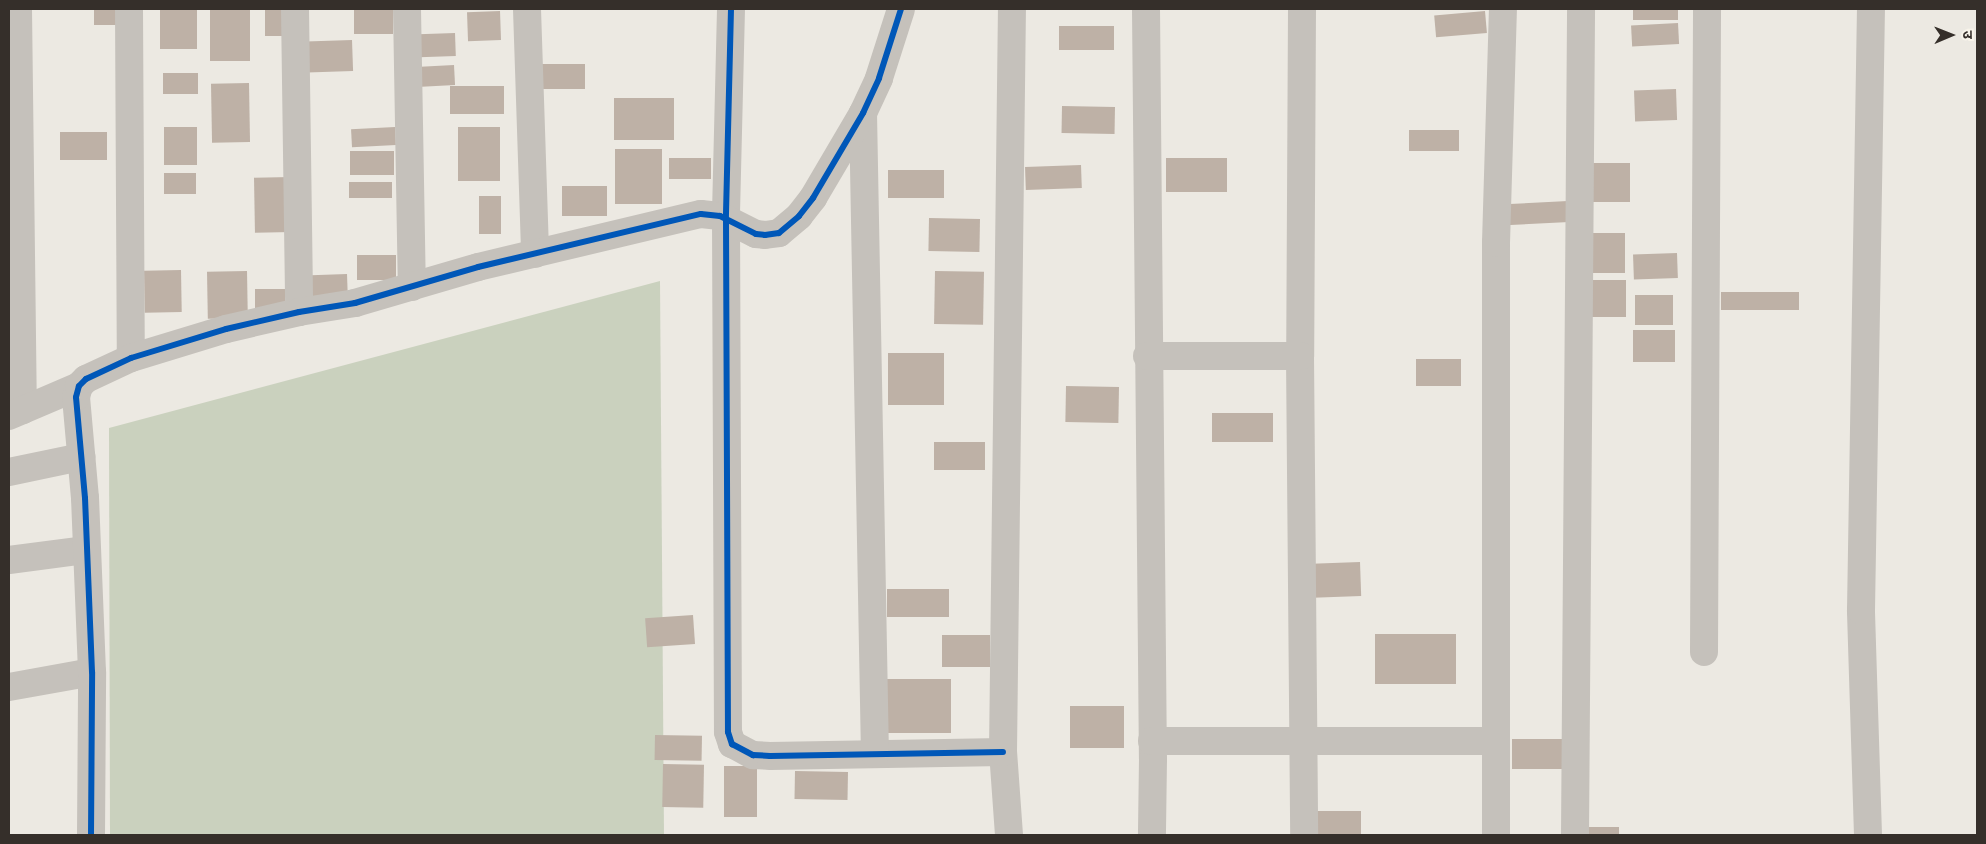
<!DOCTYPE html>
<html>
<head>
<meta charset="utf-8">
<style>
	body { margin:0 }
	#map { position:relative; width:1986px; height:844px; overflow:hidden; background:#ece9e2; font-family:Overpass,"Noto Sans Devanagari",sans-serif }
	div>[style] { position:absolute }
	.green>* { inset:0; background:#cad1be }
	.building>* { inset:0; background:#beb1a6; transform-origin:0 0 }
	.minor>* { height:28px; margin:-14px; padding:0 14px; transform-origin:14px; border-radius:14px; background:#c5c1bb }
	.tertiary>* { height:28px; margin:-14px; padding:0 14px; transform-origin:14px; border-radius:14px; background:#c5c1bb }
	.cycleway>* { height:6px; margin:-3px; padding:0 3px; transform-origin:3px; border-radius:3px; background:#0057b8 }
	span { translate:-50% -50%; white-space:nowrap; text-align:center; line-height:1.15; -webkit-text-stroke:5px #f8f4ea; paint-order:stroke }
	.frame { position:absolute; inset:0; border:10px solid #352f2a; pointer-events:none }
	.north { position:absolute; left:1926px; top:10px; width:50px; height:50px; -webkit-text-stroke:4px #f8f4ea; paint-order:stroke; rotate:89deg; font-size:14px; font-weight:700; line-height:20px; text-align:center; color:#352f2a }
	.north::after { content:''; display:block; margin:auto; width:18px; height:22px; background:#352f2a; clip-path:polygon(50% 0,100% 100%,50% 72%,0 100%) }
</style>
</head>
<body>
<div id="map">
	<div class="green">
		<div style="clip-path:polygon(660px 281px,664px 835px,110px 835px,109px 428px)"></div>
	</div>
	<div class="building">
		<div style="left:94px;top:9px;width:31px;height:16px"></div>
		<div style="left:160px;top:9px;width:37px;height:40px"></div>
		<div style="left:210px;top:9px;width:40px;height:52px"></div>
		<div style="left:265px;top:9px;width:26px;height:27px"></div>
		<div style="left:354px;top:9px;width:39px;height:25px"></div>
		<div style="left:1633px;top:9px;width:45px;height:11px"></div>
		<div style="left:500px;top:11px;width:29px;height:33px;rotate:88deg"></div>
		<div style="left:1485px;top:11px;width:22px;height:51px;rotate:85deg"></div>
		<div style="left:1678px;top:23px;width:21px;height:47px;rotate:87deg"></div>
		<div style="left:1059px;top:26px;width:55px;height:24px"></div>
		<div style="left:455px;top:33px;width:23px;height:44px;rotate:88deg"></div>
		<div style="left:352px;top:40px;width:31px;height:46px;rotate:88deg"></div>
		<div style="left:585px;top:64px;width:25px;height:45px;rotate:90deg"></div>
		<div style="left:454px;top:65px;width:20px;height:43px;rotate:87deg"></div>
		<div style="left:198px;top:73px;width:21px;height:35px;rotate:90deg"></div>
		<div style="left:249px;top:83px;width:59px;height:38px;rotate:89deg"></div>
		<div style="left:504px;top:86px;width:28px;height:54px;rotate:90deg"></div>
		<div style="left:1676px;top:89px;width:31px;height:42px;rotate:88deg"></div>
		<div style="left:674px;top:98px;width:42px;height:60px;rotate:90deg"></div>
		<div style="left:1062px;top:106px;width:53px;height:27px;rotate:1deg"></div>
		<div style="left:164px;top:127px;width:33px;height:38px"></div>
		<div style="left:395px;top:127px;width:18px;height:44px;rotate:87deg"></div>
		<div style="left:458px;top:127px;width:42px;height:54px"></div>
		<div style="left:1459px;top:130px;width:21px;height:50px;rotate:90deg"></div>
		<div style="left:107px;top:132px;width:28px;height:47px;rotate:90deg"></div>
		<div style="left:662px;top:149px;width:55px;height:47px;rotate:90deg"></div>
		<div style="left:394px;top:151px;width:24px;height:44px;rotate:90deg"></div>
		<div style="left:669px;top:158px;width:42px;height:21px"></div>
		<div style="left:1166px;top:158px;width:61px;height:34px"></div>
		<div style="left:1630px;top:163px;width:39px;height:44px;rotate:90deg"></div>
		<div style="left:1081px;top:165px;width:23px;height:56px;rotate:88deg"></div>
		<div style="left:888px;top:170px;width:56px;height:28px"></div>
		<div style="left:164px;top:173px;width:32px;height:21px"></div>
		<div style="left:291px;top:177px;width:55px;height:37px;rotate:89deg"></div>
		<div style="left:392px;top:182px;width:16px;height:43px;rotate:90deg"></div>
		<div style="left:562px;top:186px;width:45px;height:30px"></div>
		<div style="left:479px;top:196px;width:22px;height:38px"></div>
		<div style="left:1568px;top:201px;width:21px;height:64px;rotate:87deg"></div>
		<div style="left:929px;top:218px;width:51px;height:33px;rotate:1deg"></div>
		<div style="left:1589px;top:233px;width:36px;height:40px"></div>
		<div style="left:1677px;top:253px;width:25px;height:44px;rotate:88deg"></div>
		<div style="left:357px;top:255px;width:39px;height:25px"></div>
		<div style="left:181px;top:270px;width:42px;height:37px;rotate:89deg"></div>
		<div style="left:247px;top:271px;width:47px;height:40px;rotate:89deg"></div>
		<div style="left:935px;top:271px;width:49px;height:53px;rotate:1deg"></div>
		<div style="left:347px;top:274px;width:23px;height:43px;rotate:88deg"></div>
		<div style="left:1587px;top:280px;width:39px;height:37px"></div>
		<div style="left:255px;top:289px;width:30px;height:25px"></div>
		<div style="left:1799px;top:292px;width:18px;height:78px;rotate:90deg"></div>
		<div style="left:1635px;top:295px;width:38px;height:30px"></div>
		<div style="left:1675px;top:330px;width:32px;height:42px;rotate:90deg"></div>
		<div style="left:888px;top:353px;width:56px;height:52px"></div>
		<div style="left:1416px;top:359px;width:45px;height:27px"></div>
		<div style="left:1066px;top:386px;width:53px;height:36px;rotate:1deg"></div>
		<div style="left:1273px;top:413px;width:29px;height:61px;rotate:90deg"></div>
		<div style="left:934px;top:442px;width:51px;height:28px"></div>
		<div style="left:1360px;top:562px;width:34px;height:55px;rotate:88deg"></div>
		<div style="left:887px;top:589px;width:62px;height:28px"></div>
		<div style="left:693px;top:615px;width:29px;height:48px;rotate:86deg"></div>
		<div style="left:1375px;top:634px;width:81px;height:50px"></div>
		<div style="left:942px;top:635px;width:48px;height:32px"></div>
		<div style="left:884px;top:679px;width:67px;height:54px"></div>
		<div style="left:1070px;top:706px;width:54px;height:42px"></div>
		<div style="left:655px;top:735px;width:47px;height:25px;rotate:1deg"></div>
		<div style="left:1512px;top:739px;width:58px;height:30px"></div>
		<div style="left:663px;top:764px;width:41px;height:43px;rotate:1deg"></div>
		<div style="left:724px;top:766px;width:33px;height:51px"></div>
		<div style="left:795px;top:771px;width:53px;height:28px;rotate:1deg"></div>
		<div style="left:1313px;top:811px;width:48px;height:24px"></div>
		<div style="left:1587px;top:827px;width:32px;height:8px"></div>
	</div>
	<div class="minor">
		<div style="left:18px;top:9px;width:401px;rotate:89.3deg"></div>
		<div style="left:129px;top:9px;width:349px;rotate:89.7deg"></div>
		<div style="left:295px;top:9px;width:303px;rotate:89.2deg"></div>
		<div style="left:407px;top:9px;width:278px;rotate:89deg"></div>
		<div style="left:527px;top:9px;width:245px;rotate:88.1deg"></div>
		<div style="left:731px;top:9px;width:210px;rotate:91.4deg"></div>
		<div style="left:726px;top:219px;width:513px;rotate:89.78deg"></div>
		<div style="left:728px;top:732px;width:13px;rotate:72deg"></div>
		<div style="left:732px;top:744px;width:24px;rotate:28deg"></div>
		<div style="left:753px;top:755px;width:17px;rotate:3deg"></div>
		<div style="left:770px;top:756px;width:233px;rotate:-1deg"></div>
		<div style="left:1146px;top:9px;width:750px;rotate:89.47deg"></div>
		<div style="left:1153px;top:759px;width:76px;rotate:90.8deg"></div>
		<div style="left:1302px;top:9px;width:347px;rotate:90.3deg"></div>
		<div style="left:1300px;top:356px;width:479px;rotate:89.5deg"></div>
		<div style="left:863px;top:113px;width:641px;rotate:88.93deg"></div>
		<div style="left:1147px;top:356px;width:153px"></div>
		<div style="left:9px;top:416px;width:76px;rotate:-23.2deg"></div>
		<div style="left:9px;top:560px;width:78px;rotate:-7.4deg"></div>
		<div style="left:1704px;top:652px;width:643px;rotate:-89.73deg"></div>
		<div style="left:9px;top:687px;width:84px;rotate:-10.2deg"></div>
		<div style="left:1152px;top:741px;width:344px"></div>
		<div style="left:91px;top:835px;width:163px;rotate:-89.6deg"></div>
		<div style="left:92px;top:672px;width:174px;rotate:-92.3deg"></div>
		<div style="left:85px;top:498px;width:101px;rotate:-95.1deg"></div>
		<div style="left:76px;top:397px;width:11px;rotate:-75deg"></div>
		<div style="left:79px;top:386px;width:10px;rotate:-45deg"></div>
		<div style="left:86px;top:379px;width:50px;rotate:-25deg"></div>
		<div style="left:131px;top:358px;width:99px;rotate:-17deg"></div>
		<div style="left:226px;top:329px;width:75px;rotate:-13.1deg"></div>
		<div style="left:299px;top:312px;width:57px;rotate:-9.1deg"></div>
		<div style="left:355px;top:303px;width:128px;rotate:-16.3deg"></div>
		<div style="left:478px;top:267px;width:229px;rotate:-13.4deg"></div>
		<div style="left:701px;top:214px;width:19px;rotate:6deg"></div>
		<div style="left:720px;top:216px;width:40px;rotate:26.6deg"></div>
		<div style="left:756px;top:234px;width:9px;rotate:6deg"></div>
		<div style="left:765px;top:235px;width:14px;rotate:-8deg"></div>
		<div style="left:779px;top:233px;width:26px;rotate:-40deg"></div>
		<div style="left:799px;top:216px;width:23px;rotate:-52deg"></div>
		<div style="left:813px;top:198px;width:99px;rotate:-59.5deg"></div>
		<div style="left:863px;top:113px;width:38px;rotate:-65deg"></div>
		<div style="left:879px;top:78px;width:72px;rotate:-72.3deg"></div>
		<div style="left:1009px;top:835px;width:83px;rotate:-94.1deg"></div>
		<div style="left:1003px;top:752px;width:743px;rotate:-89.31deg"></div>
		<div style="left:1496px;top:835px;width:592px;rotate:-90deg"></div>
		<div style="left:1496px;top:243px;width:234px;rotate:-88.3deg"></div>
		<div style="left:1575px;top:835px;width:826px;rotate:-89.58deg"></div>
		<div style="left:1868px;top:835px;width:225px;rotate:-91.8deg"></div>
		<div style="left:1861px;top:610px;width:601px;rotate:-89.05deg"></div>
	</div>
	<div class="tertiary">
		<div style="left:9px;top:472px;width:74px;rotate:-11.8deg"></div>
	</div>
	<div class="cycleway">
		<div style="left:731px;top:9px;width:210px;rotate:91.4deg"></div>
		<div style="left:726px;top:219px;width:513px;rotate:89.78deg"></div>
		<div style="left:728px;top:732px;width:13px;rotate:72deg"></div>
		<div style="left:732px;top:744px;width:24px;rotate:28deg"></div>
		<div style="left:753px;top:755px;width:17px;rotate:3deg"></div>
		<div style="left:770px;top:756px;width:233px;rotate:-1deg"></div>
		<div style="left:91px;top:835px;width:163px;rotate:-89.6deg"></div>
		<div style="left:92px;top:672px;width:174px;rotate:-92.3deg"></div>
		<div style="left:85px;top:498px;width:101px;rotate:-95.1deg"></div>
		<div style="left:76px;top:397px;width:11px;rotate:-75deg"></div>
		<div style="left:79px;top:386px;width:10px;rotate:-45deg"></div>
		<div style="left:86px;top:379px;width:50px;rotate:-25deg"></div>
		<div style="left:131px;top:358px;width:99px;rotate:-17deg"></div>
		<div style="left:226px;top:329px;width:75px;rotate:-13.1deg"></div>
		<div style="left:299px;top:312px;width:57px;rotate:-9.1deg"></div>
		<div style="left:355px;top:303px;width:128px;rotate:-16.3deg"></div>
		<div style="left:478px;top:267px;width:229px;rotate:-13.4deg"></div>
		<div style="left:701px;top:214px;width:19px;rotate:6deg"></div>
		<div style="left:720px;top:216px;width:40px;rotate:26.6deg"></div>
		<div style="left:756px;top:234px;width:9px;rotate:6deg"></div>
		<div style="left:765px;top:235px;width:14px;rotate:-8deg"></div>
		<div style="left:779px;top:233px;width:26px;rotate:-40deg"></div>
		<div style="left:799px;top:216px;width:23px;rotate:-52deg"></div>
		<div style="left:813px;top:198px;width:99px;rotate:-59.5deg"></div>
		<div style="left:863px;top:113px;width:38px;rotate:-65deg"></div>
		<div style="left:879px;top:78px;width:72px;rotate:-72.3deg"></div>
	</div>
	<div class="frame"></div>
	<div class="north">उ</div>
</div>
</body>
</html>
